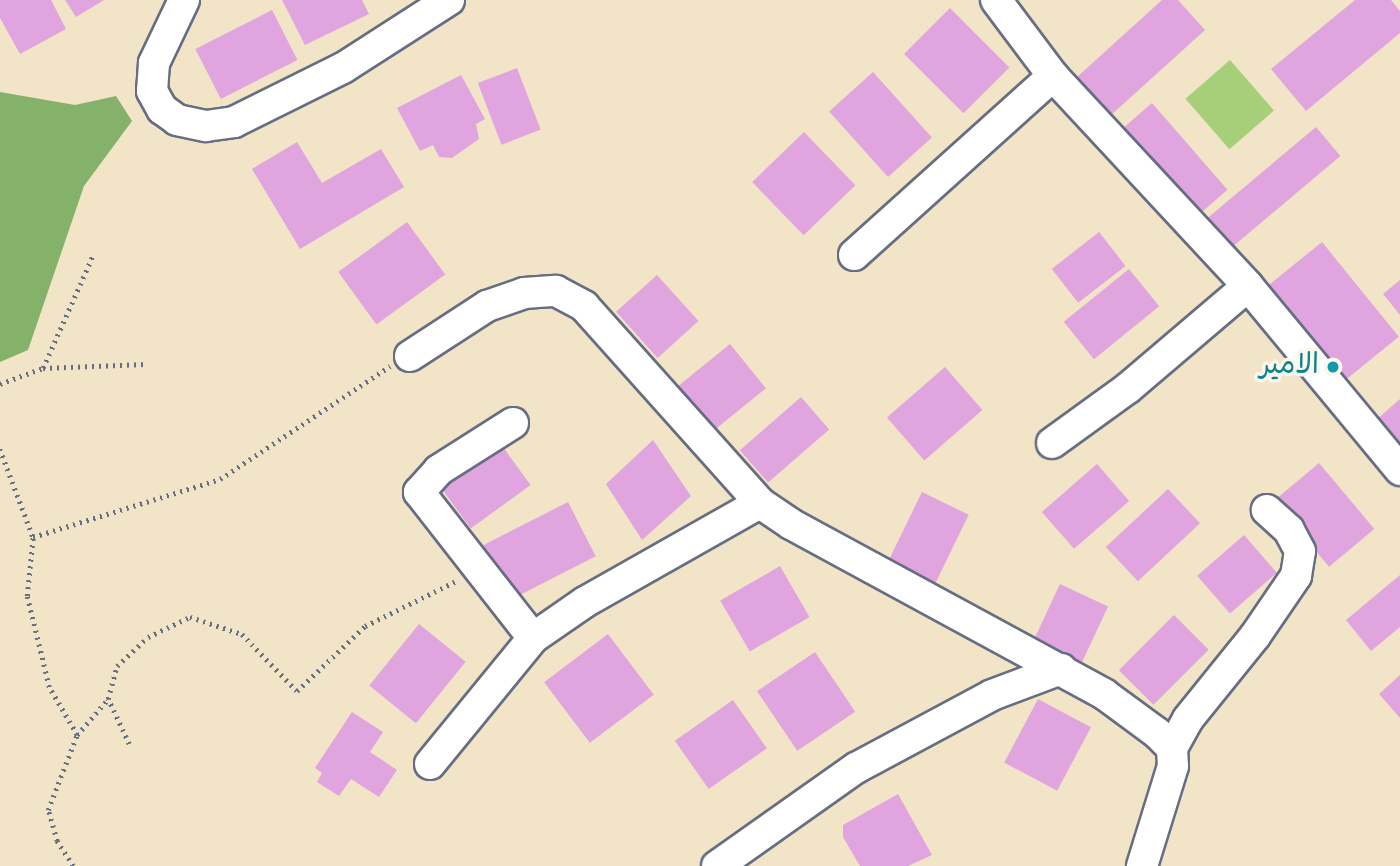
<!DOCTYPE html>
<html>
<head>
<meta charset="utf-8">
<style>
	body { margin:0 }
	#map { position:relative; width:1400px; height:866px; overflow:hidden; background:#f1e4c7; font-family:"Indie Flower","Playpen Sans Arabic",sans-serif }
	div>[style] { position:absolute }
	.green>* { inset:0; background:#a7cf7a; transform-origin:0 0 }
	.forest>* { inset:0; background:#85b26a }
	.building>* { inset:0; background:#e0a5df; transform-origin:0 0 }
	.path>* { height:4.5px; margin-top:-2.25px; transform-origin:0; background:repeating-linear-gradient(90deg,#666e83 0 2px,transparent 0 7px) }
	.roads { filter:drop-shadow(2px 0 #666e83) drop-shadow(-2px 0 #666e83) drop-shadow(0 2px #666e83) drop-shadow(0 -2px #666e83) }
	.minor>* { height:30px; margin:-15px; padding:0 15px; transform-origin:15px; border-radius:15px; background:#fff }
	.dots>* { width:19px; height:19px; translate:-50% -50%; box-sizing:border-box; border:4px solid #fbf7ec; border-radius:50% }
	span { translate:-50% -50%; white-space:nowrap; text-align:center; line-height:1.15; -webkit-text-stroke:7px #fbf7ec; paint-order:stroke }
	.culture-label { font-size:28px; color:#0d838f }
	.right { translate:-100% -50%; text-align:right }
</style>
</head>
<body>
<div id="map">
	<div class="green">
		<div style="left:1230px;top:60px;width:67px;height:59px;rotate:49deg"></div>
	</div>
	<div class="forest">
		<div style="clip-path:polygon(0 92px,75px 105px,116px 96px,132px 121px,84px 186px,28px 350px,0 362px)"></div>
	</div>
	<div class="building">
		<div style="clip-path:polygon(0 0,51px 0,66px 29px,20px 54px,0 18px)"></div>
		<div style="clip-path:polygon(65px 0,104px 0,76px 17px)"></div>
		<div style="clip-path:polygon(282px 0,362px 0,369px 14px,305px 45px)"></div>
		<div style="clip-path:polygon(1162px 0,1178px 0,1205px 30px,1110px 116px,1076px 78px)"></div>
		<div style="clip-path:polygon(1355px 0,1391px 0,1400px 11px,1400px 33px,1306px 111px,1271px 69px)"></div>
		<div style="left:950px;top:8px;width:84px;height:65px;rotate:45deg"></div>
		<div style="left:272px;top:10px;width:56px;height:86px;rotate:63deg"></div>
		<div style="left:517px;top:68px;width:66px;height:42px;rotate:69deg"></div>
		<div style="left:873px;top:72px;width:88px;height:59px;rotate:48deg"></div>
		<div style="clip-path:polygon(461px 75px,485px 119px,476px 124px,479px 139px,452px 158px,439px 157px,433px 145px,420px 151px,397px 108px)"></div>
		<div style="left:1152px;top:103px;width:115px;height:42px;rotate:49deg"></div>
		<div style="left:1316px;top:127px;width:38px;height:149px;rotate:50deg"></div>
		<div style="left:804px;top:132px;width:74px;height:72px;rotate:46deg"></div>
		<div style="clip-path:polygon(297px 142px,322px 183px,381px 149px,404px 187px,300px 249px,252px 169px)"></div>
		<div style="left:407px;top:222px;width:65px;height:85px;rotate:54deg"></div>
		<div style="left:1099px;top:232px;width:43px;height:60px;rotate:52deg"></div>
		<div style="left:1322px;top:242px;width:122px;height:75px;rotate:51deg"></div>
		<div style="left:1129px;top:269px;width:48px;height:84px;rotate:51deg"></div>
		<div style="left:657px;top:275px;width:62px;height:55px;rotate:48deg"></div>
		<div style="clip-path:polygon(1400px 280px,1400px 315px,1383px 294px)"></div>
		<div style="left:730px;top:344px;width:57px;height:69px;rotate:51deg"></div>
		<div style="left:945px;top:367px;width:57px;height:77px;rotate:49deg"></div>
		<div style="left:801px;top:397px;width:43px;height:81px;rotate:49deg"></div>
		<div style="clip-path:polygon(1400px 399px,1400px 449px,1375px 421px)"></div>
		<div style="clip-path:polygon(653px 440px,691px 496px,642px 540px,606px 484px)"></div>
		<div style="left:500px;top:443px;width:52px;height:74px;rotate:54deg"></div>
		<div style="left:1319px;top:463px;width:86px;height:59px;rotate:50deg"></div>
		<div style="left:1097px;top:464px;width:49px;height:73px;rotate:49deg"></div>
		<div style="left:1168px;top:489px;width:47px;height:85px;rotate:47deg"></div>
		<div style="left:922px;top:492px;width:52px;height:84px;rotate:26deg"></div>
		<div style="left:568px;top:502px;width:61px;height:95px;rotate:63deg"></div>
		<div style="left:1244px;top:535px;width:50px;height:62px;rotate:49deg"></div>
		<div style="left:780px;top:566px;width:59px;height:69px;rotate:60deg"></div>
		<div style="clip-path:polygon(1400px 575px,1400px 627px,1371px 651px,1346px 620px)"></div>
		<div style="left:1060px;top:584px;width:53px;height:63px;rotate:25deg"></div>
		<div style="left:1174px;top:615px;width:49px;height:78px;rotate:45deg"></div>
		<div style="left:419px;top:624px;width:60px;height:79px;rotate:39deg"></div>
		<div style="left:608px;top:634px;width:76px;height:80px;rotate:53deg"></div>
		<div style="left:815px;top:652px;width:72px;height:70px;rotate:56deg"></div>
		<div style="clip-path:polygon(1400px 675px,1400px 718px,1379px 694px)"></div>
		<div style="left:1038px;top:699px;width:60px;height:72px;rotate:28deg"></div>
		<div style="left:733px;top:700px;width:59px;height:71px;rotate:55deg"></div>
		<div style="clip-path:polygon(352px 712px,383px 732px,370px 752px,397px 770px,379px 797px,351px 779px,339px 796px,317px 782px,322px 773px,315px 768px)"></div>
		<div style="clip-path:polygon(898px 794px,932px 855px,908px 866px,860px 866px,843px 837px,843px 825px)"></div>
	</div>
	<div class="path">
		<div style="left:43px;top:368px;width:124px;rotate:-66.1deg"></div>
		<div style="left:0;top:384px;width:46px;rotate:-20.4deg"></div>
		<div style="left:43px;top:368px;width:103px;rotate:-2.2deg"></div>
		<div style="left:0;top:449px;width:94px;rotate:69.4deg"></div>
		<div style="left:77px;top:735px;width:56px;rotate:-120.3deg"></div>
		<div style="left:49px;top:687px;width:94px;rotate:-103.6deg"></div>
		<div style="left:27px;top:596px;width:59px;rotate:-84.2deg"></div>
		<div style="left:33px;top:537px;width:196px;rotate:-17.2deg"></div>
		<div style="left:220px;top:479px;width:204px;rotate:-33.6deg"></div>
		<div style="left:129px;top:744px;width:50px;rotate:-115deg"></div>
		<div style="left:108px;top:699px;width:34px;rotate:-75deg"></div>
		<div style="left:117px;top:666px;width:42px;rotate:-43.1deg"></div>
		<div style="left:148px;top:637px;width:47px;rotate:-25.5deg"></div>
		<div style="left:190px;top:617px;width:55px;rotate:18.1deg"></div>
		<div style="left:242px;top:634px;width:79px;rotate:46deg"></div>
		<div style="left:297px;top:691px;width:94px;rotate:-43.7deg"></div>
		<div style="left:365px;top:626px;width:104px;rotate:-26.3deg"></div>
		<div style="left:73px;top:866px;width:30px;rotate:-123deg"></div>
		<div style="left:57px;top:841px;width:32px;rotate:-106deg"></div>
		<div style="left:48px;top:810px;width:80px;rotate:-68.9deg"></div>
		<div style="left:77px;top:735px;width:48px;rotate:-49.3deg"></div>
	</div>
	<div class="roads">
		<div class="minor">
			<div style="left:184px;top:0;width:70px;rotate:115.5deg"></div>
			<div style="left:154px;top:63px;width:28px;rotate:94deg"></div>
			<div style="left:152px;top:91px;width:21px;rotate:61deg"></div>
			<div style="left:162px;top:109px;width:19px;rotate:36deg"></div>
			<div style="left:177px;top:120px;width:30px;rotate:12deg"></div>
			<div style="left:206px;top:126px;width:28px;rotate:-8deg"></div>
			<div style="left:234px;top:122px;width:122px;rotate:-26.4deg"></div>
			<div style="left:343px;top:68px;width:126px;rotate:-32.7deg"></div>
			<div style="left:996px;top:0;width:95px;rotate:53.1deg"></div>
			<div style="left:1053px;top:76px;width:287px;rotate:47.1deg"></div>
			<div style="left:1248px;top:286px;width:239px;rotate:50.4deg"></div>
			<div style="left:854px;top:255px;width:268px;rotate:-42deg"></div>
			<div style="left:410px;top:356px;width:92px;rotate:-33deg"></div>
			<div style="left:487px;top:306px;width:39px;rotate:-19deg"></div>
			<div style="left:524px;top:293px;width:32px;rotate:-4deg"></div>
			<div style="left:556px;top:291px;width:32px;rotate:28deg"></div>
			<div style="left:584px;top:306px;width:264px;rotate:48.2deg"></div>
			<div style="left:760px;top:503px;width:37px;rotate:34deg"></div>
			<div style="left:791px;top:524px;width:356px;rotate:28.5deg"></div>
			<div style="left:1104px;top:694px;width:66px;rotate:36.3deg"></div>
			<div style="left:1157px;top:733px;width:21px;rotate:45deg"></div>
			<div style="left:1172px;top:748px;width:18px;rotate:87deg"></div>
			<div style="left:1173px;top:766px;width:105px;rotate:107.2deg"></div>
			<div style="left:513px;top:423px;width:88px;rotate:147.6deg"></div>
			<div style="left:439px;top:470px;width:30px;rotate:132deg"></div>
			<div style="left:419px;top:492px;width:185px;rotate:52deg"></div>
			<div style="left:1052px;top:443px;width:94px;rotate:-35.9deg"></div>
			<div style="left:1128px;top:388px;width:157px;rotate:-40.4deg"></div>
			<div style="left:1172px;top:748px;width:33px;rotate:-61deg"></div>
			<div style="left:1188px;top:719px;width:107px;rotate:-51.1deg"></div>
			<div style="left:1255px;top:636px;width:73px;rotate:-55.7deg"></div>
			<div style="left:1296px;top:576px;width:25px;rotate:-81deg"></div>
			<div style="left:1300px;top:551px;width:24px;rotate:-118deg"></div>
			<div style="left:1289px;top:530px;width:30px;rotate:-138deg"></div>
			<div style="left:430px;top:764px;width:163px;rotate:-50.7deg"></div>
			<div style="left:533px;top:638px;width:63px;rotate:-34.7deg"></div>
			<div style="left:585px;top:602px;width:201px;rotate:-29.5deg"></div>
			<div style="left:717px;top:866px;width:170px;rotate:-35.2deg"></div>
			<div style="left:856px;top:768px;width:154px;rotate:-28.2deg"></div>
			<div style="left:992px;top:695px;width:74px;rotate:-20.6deg"></div>
		</div>
	</div>
	<div class="dots">
		<div style="left:1333px;top:367px;background:#0f9aa8"></div>
	</div>
	<div class="culture-label">
		<span class="right" style="left:1319px;top:367px">الامير</span>
	</div>
</div>
</body>
</html>
